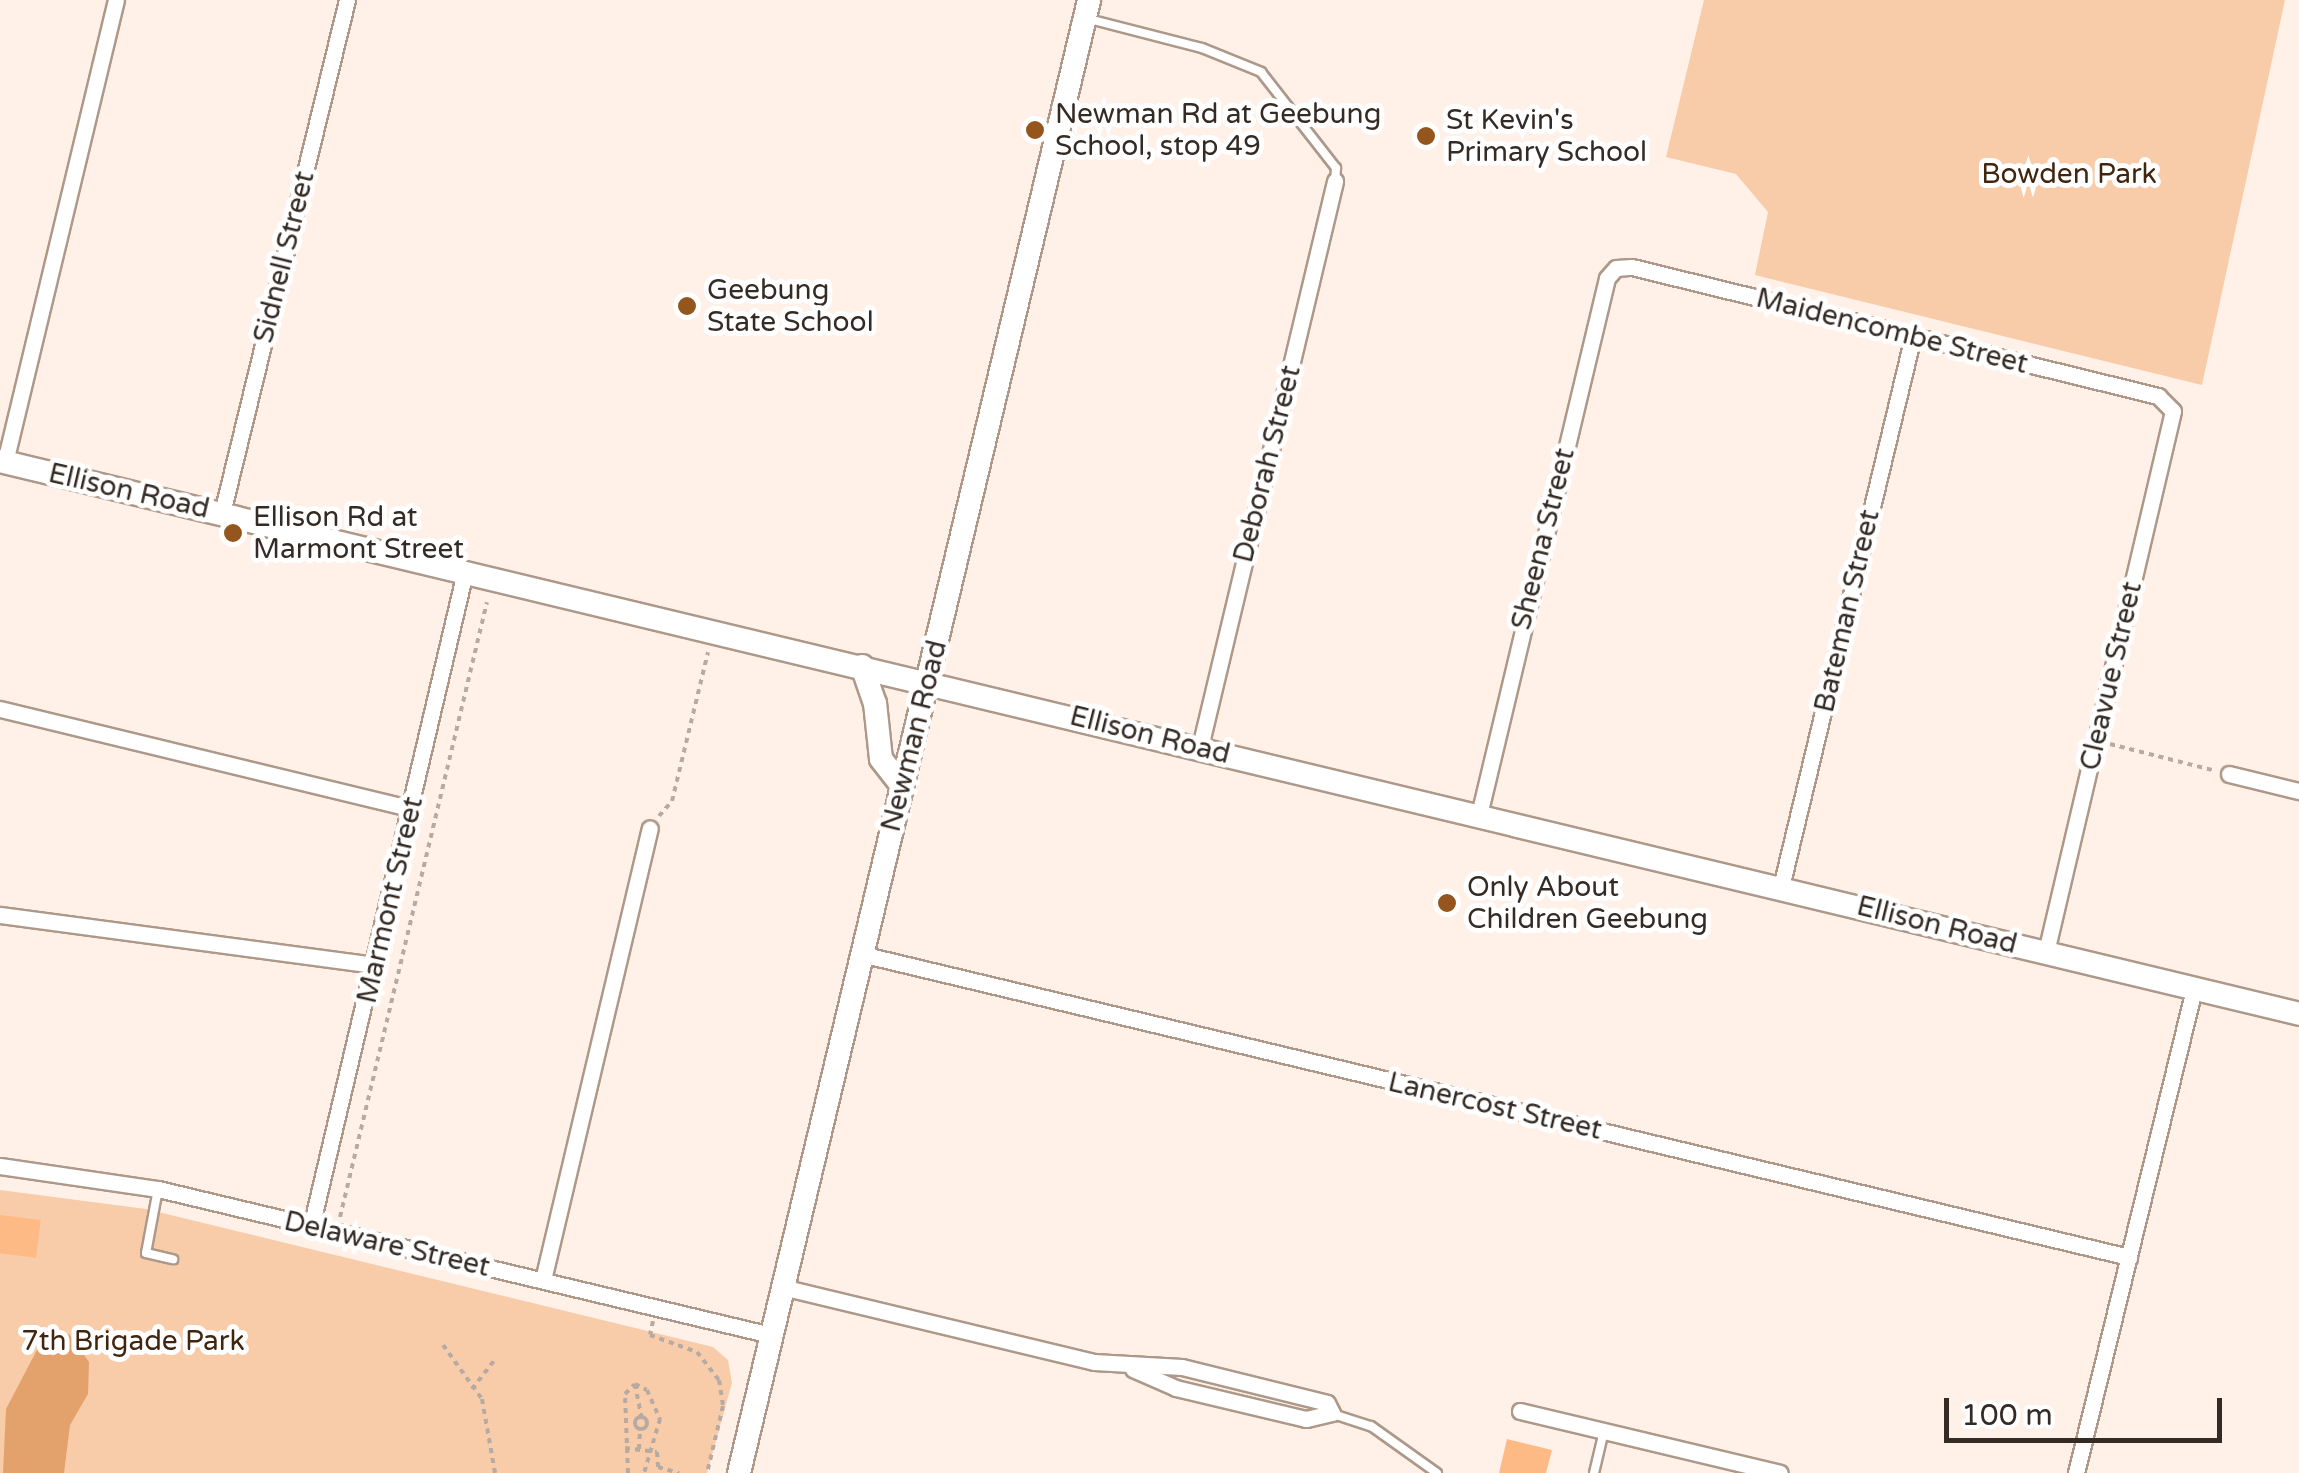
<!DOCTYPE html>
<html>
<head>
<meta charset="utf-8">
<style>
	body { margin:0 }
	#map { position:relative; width:2299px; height:1473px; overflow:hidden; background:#fff1e7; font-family:"Varela Round",sans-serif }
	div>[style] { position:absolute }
	.green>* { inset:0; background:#f8cba9 }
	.forest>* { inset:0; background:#e3a16c }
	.building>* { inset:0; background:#feba85; transform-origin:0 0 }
	.path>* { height:4px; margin-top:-2px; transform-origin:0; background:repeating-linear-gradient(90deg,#b6aaa2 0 5px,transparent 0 10px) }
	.path>.ring { margin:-2px; padding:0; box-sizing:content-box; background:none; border:4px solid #b6aaa2; border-radius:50% }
	.roads { filter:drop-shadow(2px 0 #ad9889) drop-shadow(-2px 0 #ad9889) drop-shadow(0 2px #ad9889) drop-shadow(0 -2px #ad9889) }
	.lane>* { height:8px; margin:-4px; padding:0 4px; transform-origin:4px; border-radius:4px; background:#fff }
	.street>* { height:15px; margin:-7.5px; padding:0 7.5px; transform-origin:7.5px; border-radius:7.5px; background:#fff }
	.secondary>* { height:22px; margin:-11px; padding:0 11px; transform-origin:11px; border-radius:11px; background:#fff }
	.dots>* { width:28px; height:28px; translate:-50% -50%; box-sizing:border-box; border:5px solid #fff; border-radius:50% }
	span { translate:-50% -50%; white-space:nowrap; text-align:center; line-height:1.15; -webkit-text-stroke:10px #fff; paint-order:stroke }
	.poi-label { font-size:28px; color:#342b25 }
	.left { translate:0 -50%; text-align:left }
	.park-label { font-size:28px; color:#41260f }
	.street-label { font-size:28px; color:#342b25 }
	.scale { position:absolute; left:1944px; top:1398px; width:278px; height:45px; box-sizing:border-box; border:5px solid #342b25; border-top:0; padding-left:12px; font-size:30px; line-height:35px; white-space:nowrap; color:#342b25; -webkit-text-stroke:8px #fff; paint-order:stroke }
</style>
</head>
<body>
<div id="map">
	<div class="green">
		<div style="clip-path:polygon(1704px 0,2285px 0,2202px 385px,1755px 275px,1768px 212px,1736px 174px,1666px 157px)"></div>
		<div style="clip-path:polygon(0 1190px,146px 1209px,713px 1347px,728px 1360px,732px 1383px,707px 1473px,0 1473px)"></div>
	</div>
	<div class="forest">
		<div style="clip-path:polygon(69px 1334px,89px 1362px,88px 1394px,70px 1425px,64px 1473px,3px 1473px,6px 1409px,38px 1348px)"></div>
	</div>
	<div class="building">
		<div style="left:0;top:1215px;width:41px;height:38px;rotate:7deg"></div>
		<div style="clip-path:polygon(1507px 1439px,1552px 1450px,1546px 1473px,1499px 1473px)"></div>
	</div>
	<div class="path">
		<div style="left:2110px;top:744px;width:105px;rotate:14.3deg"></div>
		<div style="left:659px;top:816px;width:20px;rotate:-49deg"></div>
		<div style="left:672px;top:801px;width:153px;rotate:-76.4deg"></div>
		<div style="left:340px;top:1217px;width:632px;rotate:-76.56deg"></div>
		<div style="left:653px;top:1321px;width:14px;rotate:102deg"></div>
		<div style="left:650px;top:1335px;width:50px;rotate:19.9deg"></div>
		<div style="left:697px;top:1352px;width:36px;rotate:52deg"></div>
		<div style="left:719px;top:1380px;width:26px;rotate:81deg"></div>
		<div style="left:723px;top:1406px;width:69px;rotate:103.4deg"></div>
		<div style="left:443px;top:1345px;width:67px;rotate:54.2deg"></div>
		<div style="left:482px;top:1399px;width:75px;rotate:80deg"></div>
		<div style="left:635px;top:1384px;width:33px;rotate:79deg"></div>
		<div style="left:472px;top:1389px;width:37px;rotate:-52deg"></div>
		<div class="ring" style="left:635px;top:1417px;width:8px;height:8px"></div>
		<div style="left:625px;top:1448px;width:32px;rotate:7deg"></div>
		<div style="left:657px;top:1452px;width:15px;rotate:86deg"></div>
		<div style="left:658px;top:1467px;width:22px;rotate:16deg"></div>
		<div style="left:639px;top:1449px;width:20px;rotate:-87deg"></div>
		<div style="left:628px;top:1473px;width:79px;rotate:-92.2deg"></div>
		<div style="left:625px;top:1394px;width:14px;rotate:-45deg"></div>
		<div style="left:635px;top:1384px;width:13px;rotate:27deg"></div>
		<div style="left:647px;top:1390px;width:32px;rotate:66deg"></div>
		<div style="left:660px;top:1419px;width:56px;rotate:106.5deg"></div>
	</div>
	<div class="roads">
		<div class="lane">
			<div style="left:1089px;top:19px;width:117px;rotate:14.4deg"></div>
			<div style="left:1202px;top:48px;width:64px;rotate:22.1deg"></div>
			<div style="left:1261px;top:72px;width:122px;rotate:52deg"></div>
			<div style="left:1336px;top:168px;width:13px;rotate:94deg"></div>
			<div style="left:158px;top:1189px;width:65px;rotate:100.6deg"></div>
			<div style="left:146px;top:1253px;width:28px;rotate:13deg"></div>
			<div style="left:1333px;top:1414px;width:40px;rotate:18deg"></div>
			<div style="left:1371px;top:1426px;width:81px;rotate:35.5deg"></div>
			<div style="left:1594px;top:1473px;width:43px;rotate:-76.6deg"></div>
		</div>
		<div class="street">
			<div style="left:5px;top:462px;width:475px;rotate:-76.5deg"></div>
			<div style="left:222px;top:513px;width:528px;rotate:-76.31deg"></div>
			<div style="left:0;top:709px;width:424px;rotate:13.6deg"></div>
			<div style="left:1200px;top:747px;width:582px;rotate:-76.58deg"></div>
			<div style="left:2229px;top:774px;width:72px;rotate:13.7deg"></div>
			<div style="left:1479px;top:815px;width:552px;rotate:-76.59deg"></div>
			<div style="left:1607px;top:278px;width:13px;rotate:-48deg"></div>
			<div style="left:1616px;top:268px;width:16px;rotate:-4deg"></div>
			<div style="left:1632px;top:267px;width:542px;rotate:13.78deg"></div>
			<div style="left:2158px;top:396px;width:21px;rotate:45deg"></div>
			<div style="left:2173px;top:411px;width:556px;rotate:103.21deg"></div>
			<div style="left:1781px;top:887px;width:567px;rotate:-76.53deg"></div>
			<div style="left:0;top:915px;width:378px;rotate:7.6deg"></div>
			<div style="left:861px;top:954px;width:1304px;rotate:13.44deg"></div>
			<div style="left:0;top:1166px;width:160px;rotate:8.3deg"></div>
			<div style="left:158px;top:1189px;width:630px;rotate:13.4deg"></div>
			<div style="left:311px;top:1227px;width:673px;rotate:-76.77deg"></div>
			<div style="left:543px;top:1280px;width:464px;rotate:-76.7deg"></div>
			<div style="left:782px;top:1287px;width:321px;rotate:13.5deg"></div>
			<div style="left:1094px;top:1362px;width:88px;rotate:3.3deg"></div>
			<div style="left:1182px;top:1367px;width:149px;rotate:13.9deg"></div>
			<div style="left:1327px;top:1403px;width:11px;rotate:63deg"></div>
			<div style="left:1332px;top:1413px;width:27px;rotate:167deg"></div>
			<div style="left:1306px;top:1419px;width:134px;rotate:-166.6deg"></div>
			<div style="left:1176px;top:1388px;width:47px;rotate:-156.2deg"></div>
			<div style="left:1520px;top:1411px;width:267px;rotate:13.4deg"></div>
			<div style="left:2076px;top:1473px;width:498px;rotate:-76.3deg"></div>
		</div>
		<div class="secondary">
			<div style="left:0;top:461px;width:2365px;rotate:13.52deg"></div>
			<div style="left:862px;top:666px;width:39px;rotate:71deg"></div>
			<div style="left:875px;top:703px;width:56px;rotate:83.9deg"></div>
			<div style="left:881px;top:759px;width:34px;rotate:52deg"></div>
			<div style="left:739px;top:1473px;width:1514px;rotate:-76.63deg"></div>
		</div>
	</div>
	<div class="dots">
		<div style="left:1035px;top:130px;background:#94561c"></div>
		<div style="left:1426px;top:136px;background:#94561c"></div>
		<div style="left:687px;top:306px;background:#94561c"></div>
		<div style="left:233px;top:533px;background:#94561c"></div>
		<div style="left:1447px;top:903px;background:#94561c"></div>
	</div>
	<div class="poi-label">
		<span class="left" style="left:1055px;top:130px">Newman Rd at Geebung<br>School, stop 49</span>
		<span class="left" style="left:1446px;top:136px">St Kevin's<br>Primary School</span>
		<span class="left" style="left:707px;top:306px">Geebung<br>State School</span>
		<span class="left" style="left:253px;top:533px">Ellison Rd at<br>Marmont Street</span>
		<span class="left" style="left:1467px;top:903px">Only About<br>Children Geebung</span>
	</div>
	<div class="park-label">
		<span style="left:2069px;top:174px">Bowden Park</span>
		<span style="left:133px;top:1341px">7th Brigade Park</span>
	</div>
	<div class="street-label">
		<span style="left:284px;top:257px;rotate:-76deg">Sidnell Street</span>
		<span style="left:1892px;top:331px;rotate:14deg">Maidencombe Street</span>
		<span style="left:1267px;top:464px;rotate:-76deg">Deborah Street</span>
		<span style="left:129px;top:491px;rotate:13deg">Ellison Road</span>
		<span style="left:1543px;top:539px;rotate:-76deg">Sheena Street</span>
		<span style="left:1847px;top:611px;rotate:-77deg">Bateman Street</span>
		<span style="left:2111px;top:676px;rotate:-77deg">Cleavue Street</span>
		<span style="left:1150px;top:735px;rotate:14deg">Ellison Road</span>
		<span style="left:914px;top:736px;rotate:-76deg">Newman Road</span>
		<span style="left:390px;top:900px;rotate:-77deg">Marmont Street</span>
		<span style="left:1937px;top:925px;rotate:14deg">Ellison Road</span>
		<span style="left:1495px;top:1106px;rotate:13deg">Lanercost Street</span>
		<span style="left:387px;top:1244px;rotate:13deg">Delaware Street</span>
	</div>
	<div class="scale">100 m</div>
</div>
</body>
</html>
